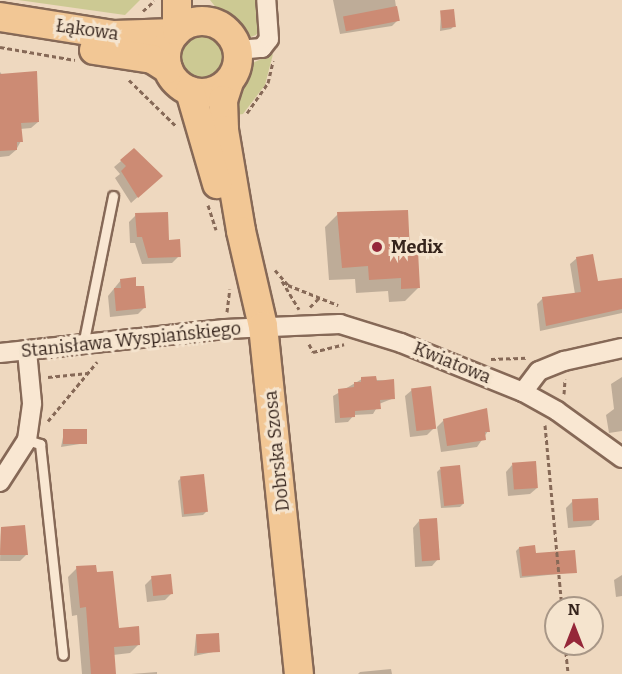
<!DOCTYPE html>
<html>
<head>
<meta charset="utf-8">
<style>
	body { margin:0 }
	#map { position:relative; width:622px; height:674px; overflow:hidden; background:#eed8bf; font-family:Bitter,serif }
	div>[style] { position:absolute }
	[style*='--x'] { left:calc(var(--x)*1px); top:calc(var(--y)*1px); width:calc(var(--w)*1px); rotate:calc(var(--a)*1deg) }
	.green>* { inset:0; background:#ccc993 }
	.round { border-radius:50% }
	.shadow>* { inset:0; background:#0003 }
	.building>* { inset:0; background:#cc8b74; transform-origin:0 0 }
	.path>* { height:3px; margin-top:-1.5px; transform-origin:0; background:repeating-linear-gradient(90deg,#866957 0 4.5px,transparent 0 7.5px) }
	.roads { filter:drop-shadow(2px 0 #866957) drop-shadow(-2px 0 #866957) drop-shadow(0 2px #866957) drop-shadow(0 -2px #866957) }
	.lane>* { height:9px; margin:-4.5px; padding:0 4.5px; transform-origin:4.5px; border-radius:4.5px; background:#f9e7d2 }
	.street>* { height:18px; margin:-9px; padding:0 9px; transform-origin:9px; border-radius:9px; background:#f9e7d2 }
	.primary>* { height:28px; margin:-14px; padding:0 14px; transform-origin:14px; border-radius:14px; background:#f2c795 }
	.primary>.ring { margin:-14px; padding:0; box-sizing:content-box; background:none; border:28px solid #f2c795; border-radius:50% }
	.dots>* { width:16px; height:16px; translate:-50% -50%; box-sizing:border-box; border:3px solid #f5e4ce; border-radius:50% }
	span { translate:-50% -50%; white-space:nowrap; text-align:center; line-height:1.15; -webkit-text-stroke:6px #f5e4ce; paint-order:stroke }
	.street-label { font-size:18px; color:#35241c }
	.poi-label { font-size:18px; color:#35241c; font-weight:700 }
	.left { translate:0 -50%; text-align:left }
	.north { position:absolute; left:544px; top:596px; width:60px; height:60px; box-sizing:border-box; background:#f5e4ce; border:2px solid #a89787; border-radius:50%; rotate:0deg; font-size:16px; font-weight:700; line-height:24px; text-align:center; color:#35241c }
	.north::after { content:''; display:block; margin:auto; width:21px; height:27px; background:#952739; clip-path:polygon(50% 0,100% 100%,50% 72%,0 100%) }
</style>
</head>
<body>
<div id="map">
	<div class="green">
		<div style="clip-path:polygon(18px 0,140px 0,125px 15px)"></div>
		<div style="clip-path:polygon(210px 0,257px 0,260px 30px,256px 35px,245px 39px,232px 18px,221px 14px)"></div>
		<div class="round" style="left:177px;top:31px;width:50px;height:50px"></div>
		<div style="clip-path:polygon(273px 54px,265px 85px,243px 114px,235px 115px,240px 84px,248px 65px)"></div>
	</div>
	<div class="shadow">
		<div style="clip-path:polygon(333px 0,395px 0,398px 20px,392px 26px,340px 34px)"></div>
		<div style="clip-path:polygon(441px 12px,454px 26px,451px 29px,440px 31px)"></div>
		<div style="clip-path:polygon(0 72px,38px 122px,31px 128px,20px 129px,21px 141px,16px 150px,9px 156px,0 157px)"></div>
		<div style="clip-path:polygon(134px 150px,161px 176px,131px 203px,115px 178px,120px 174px,114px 167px)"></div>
		<div style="clip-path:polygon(338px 214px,409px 253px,418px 288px,405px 301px,389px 302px,388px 291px,356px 293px,355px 279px,329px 280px,325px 227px)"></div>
		<div style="clip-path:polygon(136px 215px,179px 256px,172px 263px,142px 264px,135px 243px,130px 243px,129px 222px)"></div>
		<div style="clip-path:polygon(577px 258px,596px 283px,622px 279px,622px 313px,540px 331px,537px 304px,543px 298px,575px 294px,570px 264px)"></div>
		<div style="clip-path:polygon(121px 280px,135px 288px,145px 307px,138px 314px,110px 317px,108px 296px)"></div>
		<div style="clip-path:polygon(622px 377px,622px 431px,609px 433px,606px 415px,614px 409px,611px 384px)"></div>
		<div style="clip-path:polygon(362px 379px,392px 381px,394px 398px,379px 404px,373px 414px,354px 415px,348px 422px,335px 423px,333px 396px)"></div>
		<div style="clip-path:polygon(412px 390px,434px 428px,427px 435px,410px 437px,405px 396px)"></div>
		<div style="clip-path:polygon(444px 420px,488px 431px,477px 447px,441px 452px,437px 427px)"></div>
		<div style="clip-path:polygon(64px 432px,86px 443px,61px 447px)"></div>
		<div style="clip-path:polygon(512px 465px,537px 488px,530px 494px,508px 496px,506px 472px)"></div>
		<div style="clip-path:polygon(440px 469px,463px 504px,460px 507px,441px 508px,437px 472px)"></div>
		<div style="clip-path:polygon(181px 478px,206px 512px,203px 515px,182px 517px,178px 481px)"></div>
		<div style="clip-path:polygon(573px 501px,598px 519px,591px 526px,568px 528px,566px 508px)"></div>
		<div style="clip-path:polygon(419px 521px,438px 559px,432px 566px,415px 567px,413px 528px)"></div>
		<div style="clip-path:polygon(1px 529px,27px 554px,20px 561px,0 561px)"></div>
		<div style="clip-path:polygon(519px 548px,534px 554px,576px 572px,520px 578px,516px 551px)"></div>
		<div style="clip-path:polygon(77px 568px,117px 629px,139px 644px,130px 653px,113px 655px,115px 674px,82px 674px,77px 615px,72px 616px,68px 577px)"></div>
		<div style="clip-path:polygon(622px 575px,622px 596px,616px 597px,614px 580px)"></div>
		<div style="clip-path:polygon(152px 578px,172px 593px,165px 600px,147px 602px,145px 585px)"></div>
		<div style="clip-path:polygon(196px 636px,218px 651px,194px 656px)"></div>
		<div style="clip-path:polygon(391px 669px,392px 674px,358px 674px,360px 672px)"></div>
		<div style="clip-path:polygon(157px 672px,157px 674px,131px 674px)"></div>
	</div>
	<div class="building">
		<div style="left:397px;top:6px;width:15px;height:55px;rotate:79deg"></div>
		<div style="left:454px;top:9px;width:18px;height:14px;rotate:84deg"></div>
		<div style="clip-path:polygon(37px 71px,39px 122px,21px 123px,23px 142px,17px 142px,17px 150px,0 151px,0 74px)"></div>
		<div style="clip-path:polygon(134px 148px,163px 176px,138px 198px,121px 171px,126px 166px,120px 160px)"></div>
		<div style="clip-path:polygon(408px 210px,410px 252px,418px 251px,420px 288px,401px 289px,401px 278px,369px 280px,368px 266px,342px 268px,337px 212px)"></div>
		<div style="clip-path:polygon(168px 212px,169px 240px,180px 239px,181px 257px,148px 258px,142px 237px,137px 237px,135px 213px)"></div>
		<div style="clip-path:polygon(593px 254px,598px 281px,622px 278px,622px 309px,546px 326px,542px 297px,581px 292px,576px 257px)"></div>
		<div style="clip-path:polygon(136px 277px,136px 286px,144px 286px,146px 308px,116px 311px,114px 288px,121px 288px,120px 279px)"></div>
		<div style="clip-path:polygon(376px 376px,377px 381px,394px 379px,395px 399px,380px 400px,381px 409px,355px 411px,355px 417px,340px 418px,338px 389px,354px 387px,354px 382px,361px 382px,361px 377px)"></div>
		<div style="left:431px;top:386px;width:43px;height:20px;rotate:83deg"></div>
		<div style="clip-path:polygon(487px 408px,490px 432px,485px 432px,486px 440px,447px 446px,443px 419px)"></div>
		<div style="left:87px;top:429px;width:15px;height:24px;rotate:90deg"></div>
		<div style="left:536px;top:461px;width:27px;height:24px;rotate:86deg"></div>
		<div style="left:460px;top:465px;width:39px;height:20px;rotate:84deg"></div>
		<div style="left:204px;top:474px;width:38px;height:24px;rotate:84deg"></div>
		<div style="left:598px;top:498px;width:22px;height:26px;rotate:87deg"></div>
		<div style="left:437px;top:518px;width:42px;height:18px;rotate:86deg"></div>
		<div style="clip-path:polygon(25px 525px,28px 555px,0 555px,1px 527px)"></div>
		<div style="clip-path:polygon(535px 545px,536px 553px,575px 550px,577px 573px,522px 576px,519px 547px)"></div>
		<div style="clip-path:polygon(96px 565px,97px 572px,113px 571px,119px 628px,139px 626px,140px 645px,114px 647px,116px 674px,91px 674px,86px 607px,80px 608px,76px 566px)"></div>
		<div style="left:171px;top:574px;width:20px;height:20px;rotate:84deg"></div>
		<div style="left:219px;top:633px;width:19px;height:23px;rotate:87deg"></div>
	</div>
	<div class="path">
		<div style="--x:143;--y:11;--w:15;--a:-42"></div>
		<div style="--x:0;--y:47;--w:76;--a:9.8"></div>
		<div style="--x:129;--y:80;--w:66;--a:44.4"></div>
		<div style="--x:247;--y:113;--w:37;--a:-55"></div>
		<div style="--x:268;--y:83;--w:23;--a:-77"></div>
		<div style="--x:208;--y:205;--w:26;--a:72"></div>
		<div style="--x:275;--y:270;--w:20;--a:49"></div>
		<div style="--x:288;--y:285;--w:54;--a:21.8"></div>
		<div style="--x:282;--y:281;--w:33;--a:59"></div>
		<div style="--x:310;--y:307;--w:13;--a:-45"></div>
		<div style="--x:227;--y:312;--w:23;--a:-83"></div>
		<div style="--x:309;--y:344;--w:9;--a:63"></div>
		<div style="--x:313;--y:352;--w:32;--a:-14"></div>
		<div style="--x:491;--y:359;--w:35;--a:-2"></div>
		<div style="--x:48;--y:377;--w:40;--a:-5.7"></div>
		<div style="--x:564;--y:394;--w:15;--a:-86"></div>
		<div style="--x:48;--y:421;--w:77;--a:-50.3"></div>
		<div style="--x:545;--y:425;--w:184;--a:84.7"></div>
		<div style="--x:565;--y:644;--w:30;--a:84"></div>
	</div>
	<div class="roads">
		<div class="lane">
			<div style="--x:83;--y:345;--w:152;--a:-78.6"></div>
			<div style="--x:27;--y:440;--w:14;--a:17"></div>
			<div style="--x:40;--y:444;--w:212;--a:83.8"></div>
		</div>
		<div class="street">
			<div style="--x:238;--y:50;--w:24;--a:-5"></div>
			<div style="--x:262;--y:48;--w:11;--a:-52"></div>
			<div style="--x:269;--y:39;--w:39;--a:-94"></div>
			<div style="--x:0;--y:353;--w:226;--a:-6.1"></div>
			<div style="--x:225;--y:329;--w:115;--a:-2.5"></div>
			<div style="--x:340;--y:324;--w:64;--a:17.3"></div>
			<div style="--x:401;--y:343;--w:131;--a:21.9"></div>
			<div style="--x:523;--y:392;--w:39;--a:29"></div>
			<div style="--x:557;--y:411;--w:80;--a:35.9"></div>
			<div style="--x:523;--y:392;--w:26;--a:-53"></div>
			<div style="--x:539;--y:371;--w:27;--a:-22"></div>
			<div style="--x:564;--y:361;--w:59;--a:-12.6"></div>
			<div style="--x:0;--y:482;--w:50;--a:-57.3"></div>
			<div style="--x:27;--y:440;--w:37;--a:-82"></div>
			<div style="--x:32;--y:403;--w:52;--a:-95.5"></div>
		</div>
		<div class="primary">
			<div style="--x:0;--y:17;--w:115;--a:9"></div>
			<div style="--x:114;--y:35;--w:61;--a:-1.9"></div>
			<div class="ring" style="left:166px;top:21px;width:44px;height:44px"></div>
			<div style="--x:177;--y:31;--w:31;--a:-90"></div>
			<div style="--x:94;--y:50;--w:59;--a:8.8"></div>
			<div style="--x:152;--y:59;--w:19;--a:32"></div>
			<div style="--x:229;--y:82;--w:19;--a:108"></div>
			<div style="--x:223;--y:100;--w:30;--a:88"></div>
			<div style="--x:224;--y:130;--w:102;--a:80.4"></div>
			<div style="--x:241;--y:231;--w:98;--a:77"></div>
			<div style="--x:263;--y:326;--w:350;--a:84.1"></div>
			<div style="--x:190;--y:91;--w:97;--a:73.8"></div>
		</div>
	</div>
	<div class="dots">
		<div style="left:377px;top:247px;background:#952739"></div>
	</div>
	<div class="street-label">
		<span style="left:87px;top:30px;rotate:8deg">Łąkowa</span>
		<span style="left:131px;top:340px;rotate:-6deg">Stanisława Wyspiańskiego</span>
		<span style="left:452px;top:363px;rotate:22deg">Kwiatowa</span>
		<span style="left:277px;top:451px;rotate:-96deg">Dobrska Szosa</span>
	</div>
	<div class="poi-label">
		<span class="left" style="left:391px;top:247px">Medix</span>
	</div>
	<div class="north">N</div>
</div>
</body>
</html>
